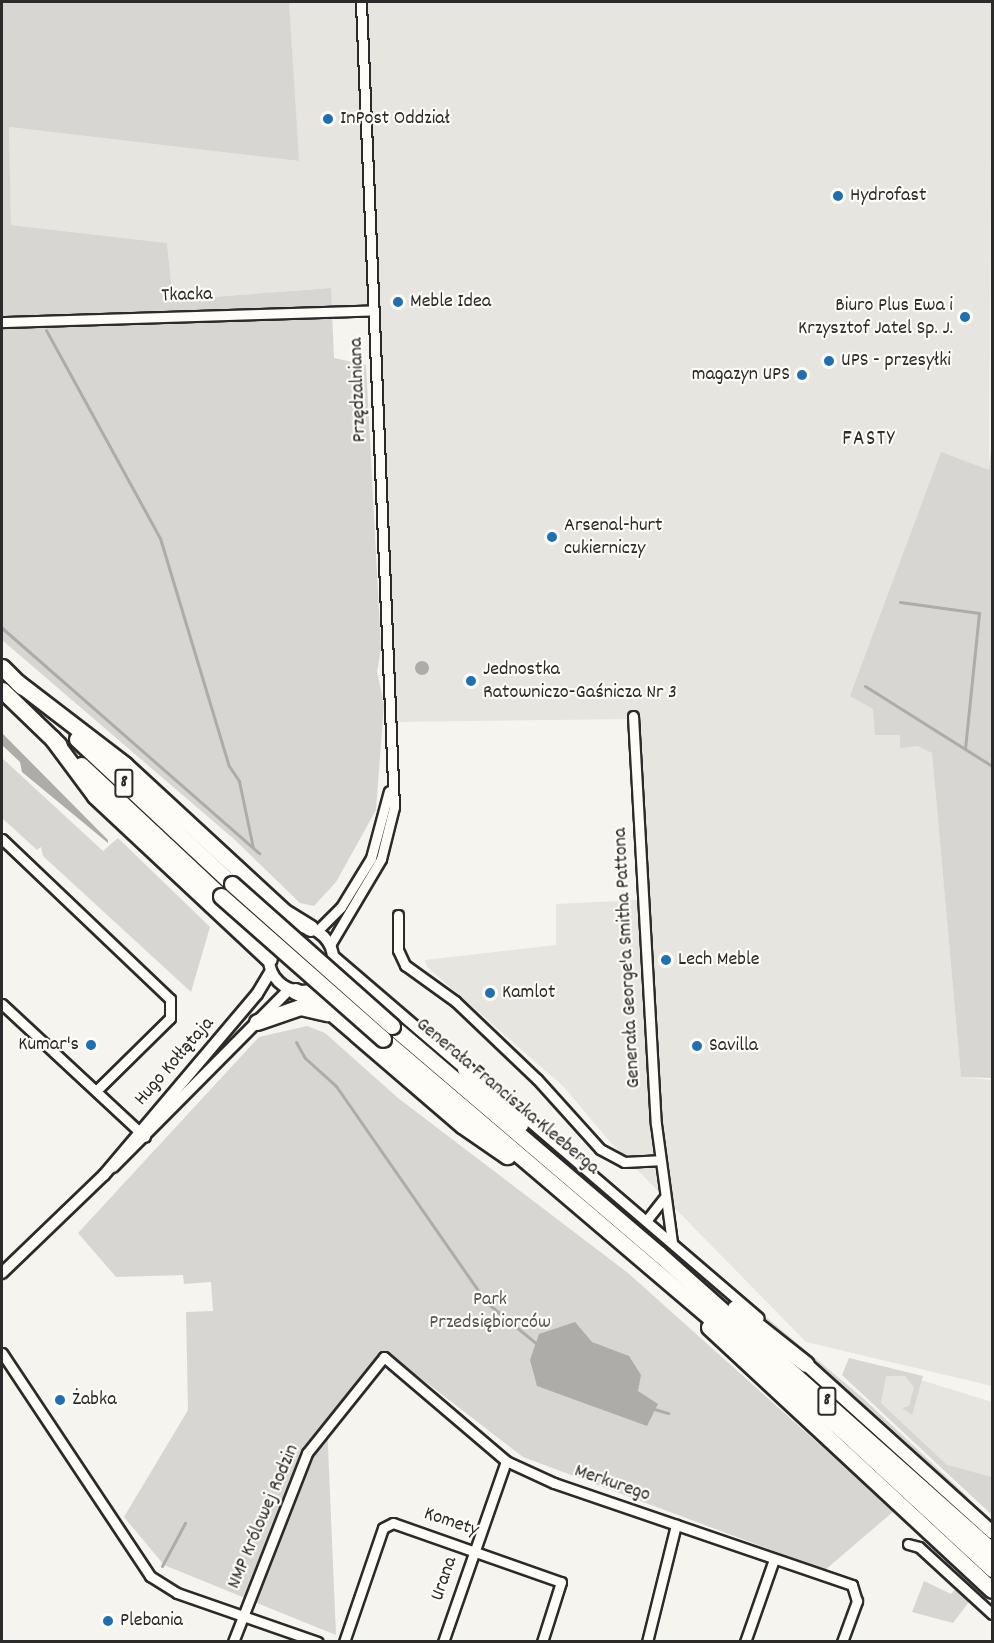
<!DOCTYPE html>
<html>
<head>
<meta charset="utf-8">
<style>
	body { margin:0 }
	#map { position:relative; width:994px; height:1643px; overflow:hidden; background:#f5f4ef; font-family:Dekko,sans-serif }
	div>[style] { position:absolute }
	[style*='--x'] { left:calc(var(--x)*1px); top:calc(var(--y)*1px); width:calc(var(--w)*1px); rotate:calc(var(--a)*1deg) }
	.built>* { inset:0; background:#e6e5e0 }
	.green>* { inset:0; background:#d7d6d2 }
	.water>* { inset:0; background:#adaca9 }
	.round { border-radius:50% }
	.stream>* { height:3px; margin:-1.5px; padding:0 1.5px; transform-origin:1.5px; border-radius:1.5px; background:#adaca9 }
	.roads { filter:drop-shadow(2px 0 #2b2b2b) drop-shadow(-2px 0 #2b2b2b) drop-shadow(0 2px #2b2b2b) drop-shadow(0 -2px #2b2b2b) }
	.minor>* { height:9px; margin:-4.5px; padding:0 4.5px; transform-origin:4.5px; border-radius:4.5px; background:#fdfcf7 }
	.tertiary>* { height:10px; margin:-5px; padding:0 5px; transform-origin:5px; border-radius:5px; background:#fdfcf7 }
	.tertiary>.ring { margin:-5px; padding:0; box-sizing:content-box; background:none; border:10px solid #fdfcf7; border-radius:50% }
	.secondary>* { height:12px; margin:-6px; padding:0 6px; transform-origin:6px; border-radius:6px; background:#fdfcf7 }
	.trunk>* { height:15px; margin:-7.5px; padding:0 7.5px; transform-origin:7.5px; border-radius:7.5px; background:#fdfcf7 }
	.bridges { filter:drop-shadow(2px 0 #2b2b2b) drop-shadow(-2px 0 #2b2b2b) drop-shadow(0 2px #2b2b2b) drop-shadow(0 -2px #2b2b2b) }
	.trunk-bridge>* { height:15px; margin:-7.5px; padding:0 7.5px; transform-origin:7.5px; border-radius:7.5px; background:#fdfcf7 }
	.dots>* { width:16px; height:16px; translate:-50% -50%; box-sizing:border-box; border:3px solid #fdfcf7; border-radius:50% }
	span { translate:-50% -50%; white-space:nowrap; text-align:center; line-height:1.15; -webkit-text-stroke:4.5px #fdfcf7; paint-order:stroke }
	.shield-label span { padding:2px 4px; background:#fdfcf7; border:2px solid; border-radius:4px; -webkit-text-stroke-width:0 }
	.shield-label { font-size:18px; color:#2b2b2b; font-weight:700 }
	.poi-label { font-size:20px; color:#2b2b2b }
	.left { translate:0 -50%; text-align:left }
	.right { translate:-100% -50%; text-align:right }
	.street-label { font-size:20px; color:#2b2b2b }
	.park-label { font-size:20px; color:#565655 }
	.neighbourhood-label { font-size:21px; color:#2b2b2b; letter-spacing:1.5px }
	.frame { position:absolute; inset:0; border:3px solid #2b2b2b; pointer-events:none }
</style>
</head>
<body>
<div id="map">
	<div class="built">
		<div style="clip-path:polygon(289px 2px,992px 2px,989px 471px,941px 453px,873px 709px,932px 753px,961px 1077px,992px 1080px,992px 1386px,806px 1342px,612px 1144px,563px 1086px,427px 967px,425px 960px,556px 945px,556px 904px,637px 900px,629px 719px,394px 722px,379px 311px,331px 309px,331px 288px,173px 300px,167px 243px,11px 225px,9px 127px,298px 161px)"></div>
		<div style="clip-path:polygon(879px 1367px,992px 1402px,992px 1495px,970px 1491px,870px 1397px)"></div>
	</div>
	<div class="green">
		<div style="clip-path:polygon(2px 2px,289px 2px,299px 161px,9px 127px,11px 225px,167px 243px,173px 300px,331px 288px,334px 358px,366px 365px,381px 648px,377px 672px,384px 704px,376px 810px,336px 882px,314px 906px,300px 903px,235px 840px,2px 640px)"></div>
		<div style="clip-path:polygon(992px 439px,992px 1078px,961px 1077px,932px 753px,918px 746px,900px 748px,900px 735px,875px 735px,873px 709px,850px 696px,941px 452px,989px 470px)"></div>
		<div style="clip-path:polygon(2px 758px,103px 851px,118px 838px,210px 927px,191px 992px,43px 856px,41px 847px,37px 850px,2px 818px)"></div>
		<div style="clip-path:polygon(307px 1026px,325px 1033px,398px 1098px,628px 1273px,894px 1511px,825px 1570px,523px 1457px,388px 1353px,327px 1423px,336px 1635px,164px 1565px,124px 1517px,188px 1410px,186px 1312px,213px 1311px,211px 1282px,184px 1284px,183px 1275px,116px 1277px,78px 1233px,259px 1037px)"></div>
		<div style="clip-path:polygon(680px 1245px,864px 1399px,970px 1499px,950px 1486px)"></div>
		<div style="clip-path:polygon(849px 1358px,923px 1376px,912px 1415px,902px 1408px,909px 1406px,914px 1387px,905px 1376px,886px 1376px,881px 1403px,947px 1465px,992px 1477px,992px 1515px,842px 1375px)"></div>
		<div style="clip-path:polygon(924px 1581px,951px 1594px,958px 1586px,971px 1599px,953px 1623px,912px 1612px)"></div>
	</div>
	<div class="water">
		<div class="round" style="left:415px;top:661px;width:14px;height:14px"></div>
		<div style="clip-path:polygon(2px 733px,108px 840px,108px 843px,22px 772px,20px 762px,2px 745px)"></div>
		<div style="clip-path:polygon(575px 1322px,592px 1342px,629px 1356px,641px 1375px,638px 1391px,658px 1404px,647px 1426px,537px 1386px,530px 1360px,539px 1334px)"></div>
	</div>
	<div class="stream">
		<div style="--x:46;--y:330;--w:237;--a:61.3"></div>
		<div style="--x:160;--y:538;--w:238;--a:73.2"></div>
		<div style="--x:229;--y:766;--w:18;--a:56"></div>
		<div style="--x:239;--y:781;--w:68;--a:78.2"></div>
		<div style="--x:900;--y:602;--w:80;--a:7.9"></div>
		<div style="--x:979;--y:613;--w:136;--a:95.9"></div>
		<div style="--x:2;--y:628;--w:342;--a:41.2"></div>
		<div style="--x:865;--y:686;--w:150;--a:32.2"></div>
		<div style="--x:296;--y:1042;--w:18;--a:61"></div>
		<div style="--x:305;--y:1058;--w:42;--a:42.1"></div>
		<div style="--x:336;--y:1086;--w:263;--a:55.2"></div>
		<div style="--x:486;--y:1302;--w:67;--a:39.6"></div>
		<div style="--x:654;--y:1409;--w:15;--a:16"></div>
		<div style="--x:162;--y:1566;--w:49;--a:-61.9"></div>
	</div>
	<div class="roads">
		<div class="minor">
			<div style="--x:2;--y:322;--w:372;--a:-1.8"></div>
			<div style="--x:633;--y:716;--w:409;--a:86.8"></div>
			<div style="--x:656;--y:1124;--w:120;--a:82.3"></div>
			<div style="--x:2;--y:839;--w:232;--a:43.6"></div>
			<div style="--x:170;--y:999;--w:19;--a:90"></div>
			<div style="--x:170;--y:1018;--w:103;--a:135.4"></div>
			<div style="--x:398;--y:915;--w:35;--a:90"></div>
			<div style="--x:398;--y:950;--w:17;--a:65"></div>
			<div style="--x:405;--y:965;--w:62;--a:35.8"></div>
			<div style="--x:455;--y:1001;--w:113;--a:43.6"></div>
			<div style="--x:537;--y:1079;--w:94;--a:48"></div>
			<div style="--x:600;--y:1149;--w:27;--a:28"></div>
			<div style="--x:624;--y:1162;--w:35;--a:-3"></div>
			<div style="--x:317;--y:931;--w:34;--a:-45"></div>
			<div style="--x:341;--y:907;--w:57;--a:-58.5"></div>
			<div style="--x:371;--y:858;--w:69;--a:-75"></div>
			<div style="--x:330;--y:945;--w:100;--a:-59.3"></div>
			<div style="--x:381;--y:859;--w:54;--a:-76"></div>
			<div style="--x:394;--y:807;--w:806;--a:-92.35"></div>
			<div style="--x:2;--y:1004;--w:195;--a:42.9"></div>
			<div style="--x:508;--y:1103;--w:330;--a:40.6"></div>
			<div style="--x:646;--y:1221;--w:28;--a:-52"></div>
			<div style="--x:2;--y:1353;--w:268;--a:56.4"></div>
			<div style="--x:150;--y:1576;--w:32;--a:32"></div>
			<div style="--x:177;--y:1593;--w:149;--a:19.2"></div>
			<div style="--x:908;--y:1544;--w:11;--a:15"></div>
			<div style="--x:919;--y:1547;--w:99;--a:42.5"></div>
			<div style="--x:233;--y:1642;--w:203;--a:-68.6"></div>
			<div style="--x:307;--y:1453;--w:123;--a:-51.3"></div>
			<div style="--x:384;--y:1357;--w:160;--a:40.4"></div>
			<div style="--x:506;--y:1461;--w:53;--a:24.6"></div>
			<div style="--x:554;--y:1483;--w:315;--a:18.9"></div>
			<div style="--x:852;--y:1585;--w:17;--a:73"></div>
			<div style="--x:857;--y:1601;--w:44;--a:110.1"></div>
			<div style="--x:344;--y:1642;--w:120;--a:-71.1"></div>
			<div style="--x:383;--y:1528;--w:11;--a:-27"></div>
			<div style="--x:393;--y:1523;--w:178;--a:19.4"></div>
			<div style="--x:561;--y:1582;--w:63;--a:107.6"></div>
			<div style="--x:443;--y:1642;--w:192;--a:-70.8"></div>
			<div style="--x:647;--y:1642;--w:121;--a:-76.1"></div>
			<div style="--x:745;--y:1642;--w:88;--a:-70.7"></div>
		</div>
		<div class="tertiary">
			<div class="ring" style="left:269px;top:927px;width:54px;height:54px"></div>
			<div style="--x:333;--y:956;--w:174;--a:40.6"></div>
			<div style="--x:113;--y:1167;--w:251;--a:-45.2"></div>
			<div style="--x:2;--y:1273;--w:141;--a:-43.9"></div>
			<div style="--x:104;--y:1175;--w:237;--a:-49.8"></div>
			<div style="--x:257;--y:994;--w:27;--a:-59"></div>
		</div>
		<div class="secondary">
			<div style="--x:806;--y:1364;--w:251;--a:42.1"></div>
		</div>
		<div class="trunk">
			<div style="--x:2;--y:667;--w:28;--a:45"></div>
			<div style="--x:17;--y:682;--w:136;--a:37.5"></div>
			<div style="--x:125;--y:765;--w:215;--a:42.7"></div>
			<div style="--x:283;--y:911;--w:32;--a:32"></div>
			<div style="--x:2;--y:690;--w:79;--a:44"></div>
			<div style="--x:52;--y:738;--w:72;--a:53.4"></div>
			<div style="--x:95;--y:796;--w:238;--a:43.1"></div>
			<div style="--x:77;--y:739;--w:212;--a:43.1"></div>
			<div style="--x:81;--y:765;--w:192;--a:43.1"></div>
			<div style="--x:295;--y:991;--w:26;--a:25"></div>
			<div style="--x:319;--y:1002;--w:189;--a:40.7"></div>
			<div style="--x:462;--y:1125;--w:55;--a:34.6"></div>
			<div style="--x:257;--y:1022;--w:46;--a:-19.2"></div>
			<div style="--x:300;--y:1007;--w:28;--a:13"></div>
			<div style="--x:392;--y:1026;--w:351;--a:40.5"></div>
			<div style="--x:659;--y:1254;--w:446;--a:41.7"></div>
			<div style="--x:383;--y:1039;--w:603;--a:40.43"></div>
			<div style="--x:842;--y:1430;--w:205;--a:42.8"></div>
			<div style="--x:465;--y:1069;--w:78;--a:45"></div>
			<div style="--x:735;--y:1308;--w:90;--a:38.3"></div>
			<div style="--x:709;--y:1327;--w:386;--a:42.9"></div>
		</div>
	</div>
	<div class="bridges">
		<div class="trunk-bridge">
			<div style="--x:232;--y:884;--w:214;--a:41.6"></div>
			<div style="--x:221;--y:896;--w:216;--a:41.4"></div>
		</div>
	</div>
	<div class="dots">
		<div style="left:328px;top:119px;background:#1f6fb2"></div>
		<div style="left:838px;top:196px;background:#1f6fb2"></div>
		<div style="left:398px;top:302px;background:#1f6fb2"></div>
		<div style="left:965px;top:317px;background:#1f6fb2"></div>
		<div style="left:829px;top:361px;background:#1f6fb2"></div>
		<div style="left:802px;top:375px;background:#1f6fb2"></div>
		<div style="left:552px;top:537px;background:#1f6fb2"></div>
		<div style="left:471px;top:681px;background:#1f6fb2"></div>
		<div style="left:666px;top:960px;background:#1f6fb2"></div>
		<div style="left:490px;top:993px;background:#1f6fb2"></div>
		<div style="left:91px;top:1045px;background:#1f6fb2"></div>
		<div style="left:697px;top:1046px;background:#1f6fb2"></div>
		<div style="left:60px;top:1400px;background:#1f6fb2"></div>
		<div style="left:108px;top:1621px;background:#1f6fb2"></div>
	</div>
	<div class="shield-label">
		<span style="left:124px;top:783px">8</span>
		<span style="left:827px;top:1401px">8</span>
	</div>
	<div class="poi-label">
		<span class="left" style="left:340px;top:119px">InPost Oddział</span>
		<span class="left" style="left:850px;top:196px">Hydrofast</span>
		<span class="left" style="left:410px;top:302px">Meble Idea</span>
		<span class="right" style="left:953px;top:318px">Biuro Plus Ewa i<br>Krzysztof Jatel Sp. J.</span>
		<span class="left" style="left:841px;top:361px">UPS - przesyłki</span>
		<span class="right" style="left:790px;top:375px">magazyn UPS</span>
		<span class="left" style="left:564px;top:538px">Arsenal-hurt<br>cukierniczy</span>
		<span class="left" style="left:483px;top:682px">Jednostka<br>Ratowniczo-Gaśnicza Nr 3</span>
		<span class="left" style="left:678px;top:960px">Lech Meble</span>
		<span class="left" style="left:502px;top:993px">Kamlot</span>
		<span class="right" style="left:79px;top:1045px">Kumar's</span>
		<span class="left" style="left:709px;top:1046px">Savilla</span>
		<span class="left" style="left:72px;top:1400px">Żabka</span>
		<span class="left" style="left:120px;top:1621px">Plebania</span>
	</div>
	<div class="street-label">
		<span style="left:187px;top:296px;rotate:-2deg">Tkacka</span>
		<span style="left:359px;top:390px;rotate:-92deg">Przędzalniana</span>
		<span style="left:628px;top:958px;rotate:-93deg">Generała George'a Smitha Pattona</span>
		<span style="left:175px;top:1062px;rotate:-49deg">Hugo Kołłątaja</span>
		<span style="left:507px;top:1097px;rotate:40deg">Generała Franciszka Kleeberga</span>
		<span style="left:612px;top:1484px;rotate:19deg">Merkurego</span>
		<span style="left:264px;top:1517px;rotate:-67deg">NMP Królowej Rodzin</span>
		<span style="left:451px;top:1523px;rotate:19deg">Komety</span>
		<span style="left:445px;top:1579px;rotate:-71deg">Urana</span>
	</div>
	<div class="park-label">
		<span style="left:490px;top:1312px">Park<br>Przedsiębiorców</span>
	</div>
	<div class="neighbourhood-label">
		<span style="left:869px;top:440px">FASTY</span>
	</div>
	<div class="frame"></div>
</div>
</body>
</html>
